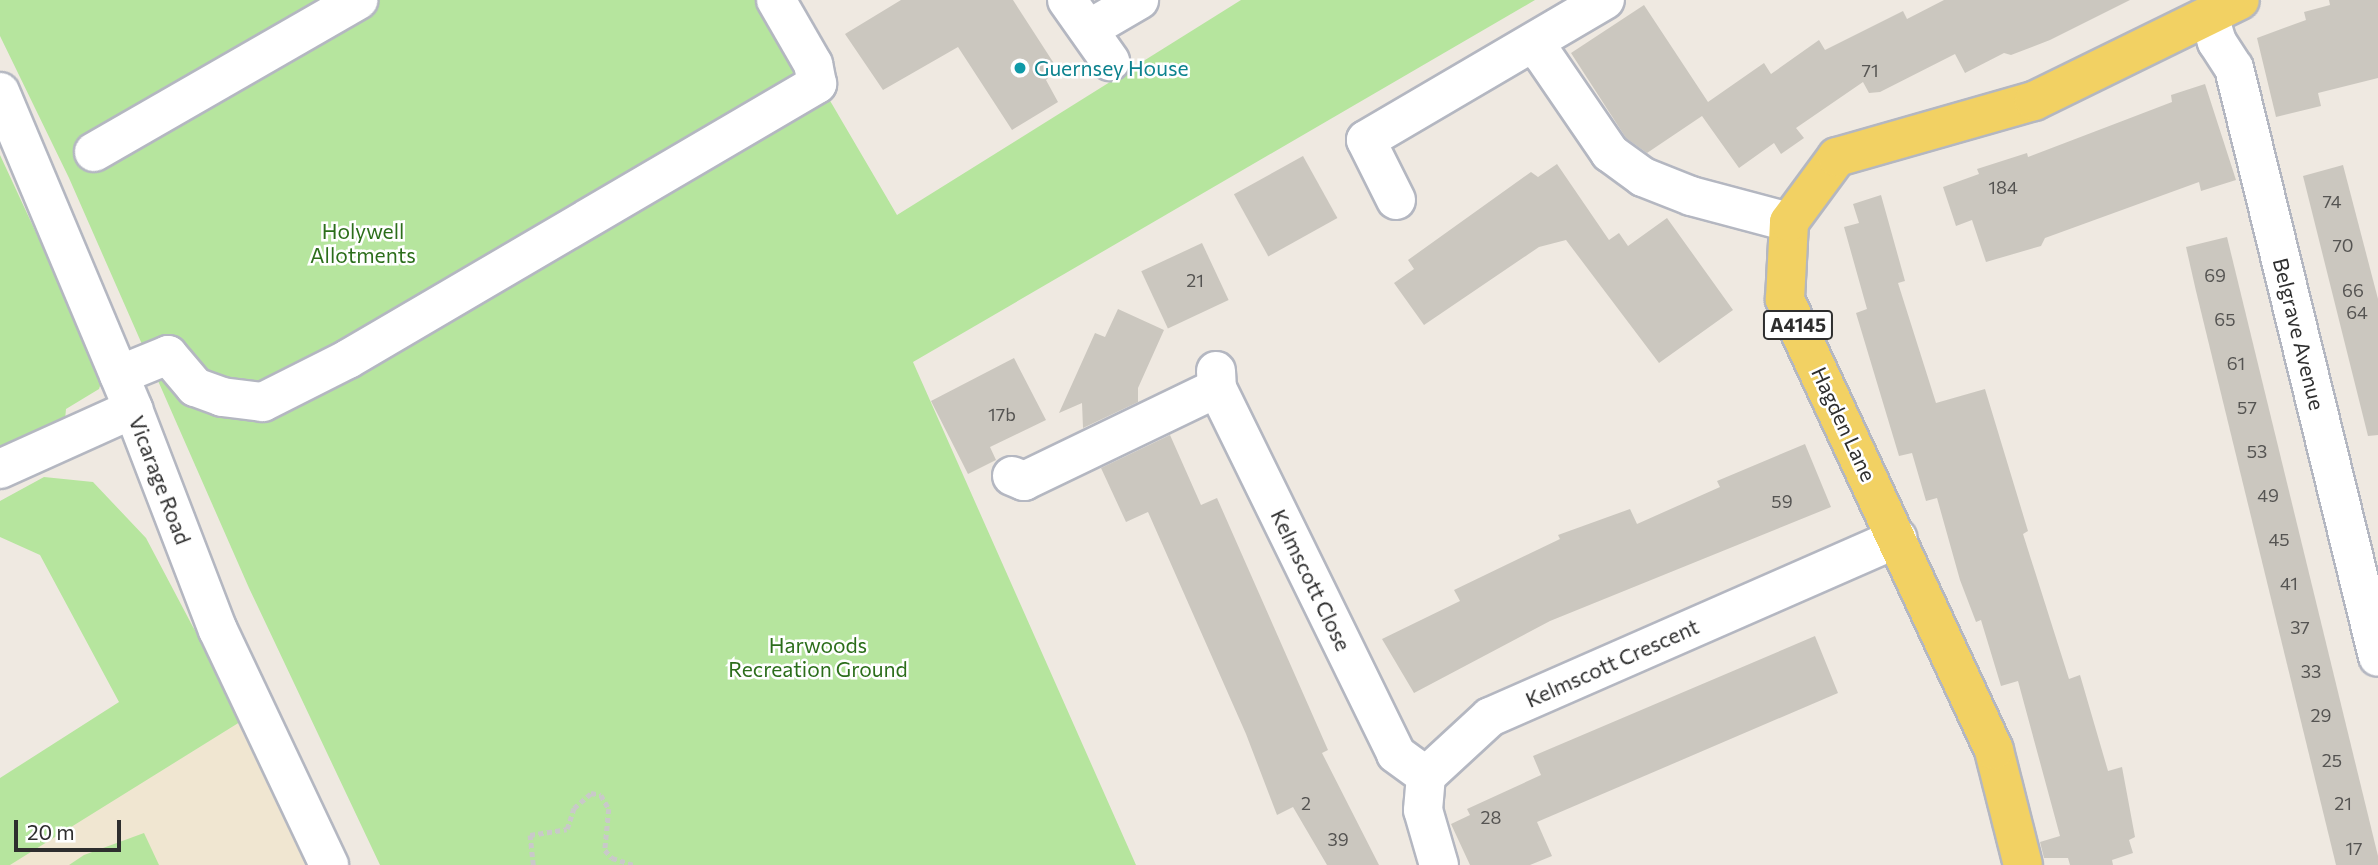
<!DOCTYPE html>
<html>
<head>
<meta charset="utf-8">
<style>
	body { margin:0 }
	#map { position:relative; width:2378px; height:865px; overflow:hidden; background:#efe9e1; font-family:Commissioner,sans-serif }
	div>[style] { position:absolute }
	[style*='--x'] { left:calc(var(--x)*1px); top:calc(var(--y)*1px); width:calc(var(--w)*1px); rotate:calc(var(--a)*1deg) }
	.education>* { inset:0; background:#f0e6d1 }
	.green>* { inset:0; background:#b6e59e }
	.building>* { inset:0; background:#cbc7bf; transform-origin:0 0 }
	.path>* { height:4.5px; margin-top:-2.25px; transform-origin:0; background:repeating-linear-gradient(90deg,#c9c9c9 0 5px,transparent 0 8.5px) }
	.roads { filter:drop-shadow(2px 0 #b4b7c1) drop-shadow(-2px 0 #b4b7c1) drop-shadow(0 2px #b4b7c1) drop-shadow(0 -2px #b4b7c1) }
	.minor>* { height:38px; margin:-19px; padding:0 19px; transform-origin:19px; border-radius:19px; background:#fff }
	.major>* { height:38px; margin:-19px; padding:0 19px; transform-origin:19px; border-radius:19px; background:#f2d163 }
	.dots>* { width:19px; height:19px; translate:-50% -50%; box-sizing:border-box; border:4px solid #fff; border-radius:50% }
	span { translate:-50% -50%; white-space:nowrap; text-align:center; line-height:1.15; -webkit-text-stroke:5px #fff; paint-order:stroke }
	.number-label { font-size:18px; color:#555452 }
	.number-label span { -webkit-text-stroke-width:0 }
	.shield-label span { padding:2px 5px; background:#fff; border:2px solid; border-radius:5px; -webkit-text-stroke-width:0 }
	.shield-label { font-size:19px; color:#2e2e2e; font-weight:700 }
	.culture-label { font-size:21px; color:#0d838f }
	.left { translate:0 -50%; text-align:left }
	.park-label { font-size:21px; color:#2c6e1b }
	.street-label { font-size:21px; color:#2e2e2e }
	.scale { position:absolute; left:14px; top:820px; width:107px; height:32px; box-sizing:border-box; border:4px solid #2e2e2e; border-top:0; padding-left:9px; font-size:21px; line-height:24px; white-space:nowrap; color:#2e2e2e; -webkit-text-stroke:5px #fff; paint-order:stroke }
</style>
</head>
<body>
<div id="map">
	<div class="education">
		<div style="clip-path:polygon(248px 717px,323px 865px,8px 865px)"></div>
	</div>
	<div class="green">
		<div style="clip-path:polygon(0 0,771px 0,897px 215px,1241px 0,1535px 0,913px 362px,1136px 865px,380px 865px,249px 588px,69px 178px,0 36px)"></div>
		<div style="clip-path:polygon(0 155px,103px 377px,99px 389px,66px 409px,65px 420px,0 451px)"></div>
		<div style="clip-path:polygon(44px 477px,93px 482px,146px 538px,193px 627px,248px 717px,10px 865px,0 865px,0 778px,119px 702px,40px 555px,0 537px,0 501px)"></div>
		<div style="clip-path:polygon(144px 833px,159px 865px,69px 865px,84px 855px)"></div>
	</div>
	<div class="building">
		<div style="clip-path:polygon(901px 0,1013px 0,1055px 65px,1047px 71px,1050px 76px,1046px 80px,1058px 102px,1012px 130px,958px 47px,883px 90px,845px 34px)"></div>
		<div style="clip-path:polygon(1944px 0,2130px 0,2050px 40px,2011px 55px,2004px 53px,1965px 73px,1955px 54px,1880px 92px,1869px 93px,1863px 82px,1796px 128px,1804px 138px,1781px 154px,1774px 143px,1739px 168px,1702px 116px,1647px 153px,1626px 138px,1571px 53px,1644px 5px,1708px 102px,1764px 63px,1771px 74px,1819px 40px,1825px 50px,1903px 11px,1907px 19px)"></div>
		<div style="clip-path:polygon(2329px 0,2378px 0,2378px 78px,2318px 93px,2321px 106px,2276px 117px,2257px 38px,2306px 20px,2304px 12px,2330px 5px)"></div>
		<div style="clip-path:polygon(2205px 84px,2236px 180px,2201px 191px,2199px 182px,2045px 238px,2041px 246px,1986px 262px,1972px 220px,1956px 226px,1943px 187px,1979px 174px,1977px 169px,2027px 153px,2028px 157px,2125px 120px,2172px 102px,2171px 95px)"></div>
		<div style="left:1303px;top:156px;width:71px;height:79px;rotate:61deg"></div>
		<div style="clip-path:polygon(1557px 164px,1609px 240px,1619px 233px,1628px 246px,1667px 218px,1733px 310px,1659px 363px,1566px 240px,1539px 247px,1424px 325px,1394px 283px,1414px 269px,1408px 260px,1531px 172px,1538px 177px)"></div>
		<div style="clip-path:polygon(2343px 165px,2378px 299px,2378px 435px,2368px 436px,2303px 176px)"></div>
		<div style="clip-path:polygon(1881px 195px,1905px 281px,1898px 283px,1936px 403px,1985px 389px,2028px 531px,2023px 534px,2069px 679px,2080px 675px,2108px 771px,2122px 767px,2135px 837px,2129px 840px,2133px 853px,2112px 860px,2113px 865px,2070px 865px,2068px 858px,2044px 858px,2040px 842px,2060px 836px,2018px 681px,2001px 686px,1981px 620px,1976px 622px,1960px 580px,1937px 498px,1926px 501px,1912px 453px,1899px 456px,1856px 313px,1867px 309px,1844px 227px,1859px 223px,1853px 204px)"></div>
		<div style="clip-path:polygon(2227px 237px,2378px 856px,2378px 865px,2336px 865px,2196px 291px,2186px 247px)"></div>
		<div style="left:1202px;top:243px;width:63px;height:67px;rotate:65deg"></div>
		<div style="clip-path:polygon(1118px 309px,1164px 330px,1138px 388px,1138px 402px,1083px 428px,1082px 403px,1059px 413px,1095px 333px,1105px 337px)"></div>
		<div style="clip-path:polygon(1014px 358px,1046px 420px,990px 447px,996px 460px,968px 474px,931px 401px)"></div>
		<div style="clip-path:polygon(1170px 435px,1201px 505px,1217px 498px,1328px 750px,1322px 753px,1379px 865px,1327px 865px,1293px 807px,1277px 815px,1246px 734px,1148px 512px,1126px 522px,1101px 468px)"></div>
		<div style="clip-path:polygon(1805px 444px,1831px 507px,1550px 621px,1414px 693px,1382px 639px,1460px 601px,1454px 590px,1560px 539px,1558px 535px,1630px 509px,1637px 524px,1720px 487px,1717px 481px)"></div>
		<div style="clip-path:polygon(1815px 636px,1838px 693px,1537px 822px,1552px 856px,1530px 865px,1470px 865px,1451px 824px,1470px 815px,1467px 809px,1541px 775px,1533px 756px)"></div>
	</div>
	<div class="path">
		<div style="--x:533;--y:865;--w:30;--a:-96"></div>
		<div style="--x:530;--y:835;--w:37;--a:-9"></div>
		<div style="--x:567;--y:829;--w:22;--a:-72"></div>
		<div style="--x:574;--y:808;--w:23;--a:-41"></div>
		<div style="--x:591;--y:793;--w:10;--a:11"></div>
		<div style="--x:601;--y:795;--w:16;--a:60"></div>
		<div style="--x:609;--y:809;--w:41;--a:95.6"></div>
		<div style="--x:605;--y:850;--w:11;--a:49"></div>
		<div style="--x:612;--y:858;--w:23;--a:18"></div>
	</div>
	<div class="roads">
		<div class="minor">
			<div style="--x:1067;--y:0;--w:75;--a:54.8"></div>
			<div style="--x:2209;--y:16;--w:27;--a:73"></div>
			<div style="--x:2217;--y:42;--w:31;--a:57"></div>
			<div style="--x:2234;--y:68;--w:606;--a:76.26"></div>
			<div style="--x:1089;--y:29;--w:58;--a:-30.1"></div>
			<div style="--x:1539;--y:41;--w:15;--a:74"></div>
			<div style="--x:1543;--y:55;--w:119;--a:55.6"></div>
			<div style="--x:1610;--y:153;--w:41;--a:36"></div>
			<div style="--x:1643;--y:177;--w:52;--a:21.6"></div>
			<div style="--x:1691;--y:196;--w:101;--a:14.9"></div>
			<div style="--x:0;--y:92;--w:344;--a:67.2"></div>
			<div style="--x:133;--y:409;--w:237;--a:69"></div>
			<div style="--x:218;--y:630;--w:260;--a:64.7"></div>
			<div style="--x:94;--y:152;--w:305;--a:-29.9"></div>
			<div style="--x:1396;--y:200;--w:67;--a:-116.6"></div>
			<div style="--x:1366;--y:140;--w:277;--a:-30.4"></div>
			<div style="--x:1216;--y:371;--w:17;--a:87"></div>
			<div style="--x:1217;--y:388;--w:407;--a:63.9"></div>
			<div style="--x:1396;--y:754;--w:37;--a:36"></div>
			<div style="--x:119;--y:375;--w:53;--a:-22.2"></div>
			<div style="--x:168;--y:355;--w:42;--a:49.8"></div>
			<div style="--x:195;--y:387;--w:29;--a:20"></div>
			<div style="--x:222;--y:397;--w:41;--a:7"></div>
			<div style="--x:263;--y:402;--w:95;--a:-26.8"></div>
			<div style="--x:348;--y:359;--w:544;--a:-30.39"></div>
			<div style="--x:817;--y:84;--w:20;--a:-101"></div>
			<div style="--x:813;--y:64;--w:74;--a:-120"></div>
			<div style="--x:0;--y:469;--w:146;--a:-24.3"></div>
			<div style="--x:1012;--y:476;--w:13;--a:23"></div>
			<div style="--x:1024;--y:481;--w:214;--a:-25.7"></div>
			<div style="--x:1439;--y:865;--w:57;--a:-106.2"></div>
			<div style="--x:1423;--y:810;--w:34;--a:-85"></div>
			<div style="--x:1426;--y:776;--w:87;--a:-42.7"></div>
			<div style="--x:1490;--y:717;--w:445;--a:-23.7"></div>
		</div>
		<div class="major">
			<div style="--x:2023;--y:865;--w:119;--a:-104.2"></div>
			<div style="--x:1994;--y:750;--w:497;--a:-114.9"></div>
			<div style="--x:1785;--y:299;--w:77;--a:-87"></div>
			<div style="--x:1789;--y:222;--w:81;--a:-53.6"></div>
			<div style="--x:1837;--y:157;--w:205;--a:-15.9"></div>
			<div style="--x:2034;--y:101;--w:229;--a:-26.1"></div>
		</div>
	</div>
	<div class="dots">
		<div style="left:1020px;top:68px;background:#0f9aa8"></div>
	</div>
	<div class="number-label">
		<span style="left:1870px;top:70px">71</span>
		<span style="left:2003px;top:187px">184</span>
		<span style="left:2332px;top:201px">74</span>
		<span style="left:2343px;top:245px">70</span>
		<span style="left:2215px;top:275px">69</span>
		<span style="left:1195px;top:280px">21</span>
		<span style="left:2353px;top:290px">66</span>
		<span style="left:2357px;top:312px">64</span>
		<span style="left:2225px;top:319px">65</span>
		<span style="left:2236px;top:363px">61</span>
		<span style="left:2247px;top:407px">57</span>
		<span style="left:1002px;top:414px">17b</span>
		<span style="left:2257px;top:451px">53</span>
		<span style="left:2268px;top:495px">49</span>
		<span style="left:1782px;top:501px">59</span>
		<span style="left:2279px;top:539px">45</span>
		<span style="left:2289px;top:583px">41</span>
		<span style="left:2300px;top:627px">37</span>
		<span style="left:2311px;top:671px">33</span>
		<span style="left:2321px;top:715px">29</span>
		<span style="left:2332px;top:760px">25</span>
		<span style="left:1306px;top:803px">2</span>
		<span style="left:2343px;top:803px">21</span>
		<span style="left:1491px;top:817px">28</span>
		<span style="left:1338px;top:839px">39</span>
		<span style="left:2354px;top:848px">17</span>
	</div>
	<div class="shield-label">
		<span style="left:1798px;top:325px">A4145</span>
	</div>
	<div class="culture-label">
		<span class="left" style="left:1034px;top:68px">Guernsey House</span>
	</div>
	<div class="park-label">
		<span style="left:363px;top:243px">Holywell<br>Allotments</span>
		<span style="left:818px;top:657px">Harwoods<br>Recreation Ground</span>
	</div>
	<div class="street-label">
		<span style="left:2299px;top:334px;rotate:76deg">Belgrave Avenue</span>
		<span style="left:1844px;top:424px;rotate:65deg">Hagden Lane</span>
		<span style="left:160px;top:480px;rotate:69deg">Vicarage Road</span>
		<span style="left:1311px;top:580px;rotate:64deg">Kelmscott Close</span>
		<span style="left:1612px;top:663px;rotate:-24deg">Kelmscott Crescent</span>
	</div>
	<div class="scale">20 m</div>
</div>
</body>
</html>
